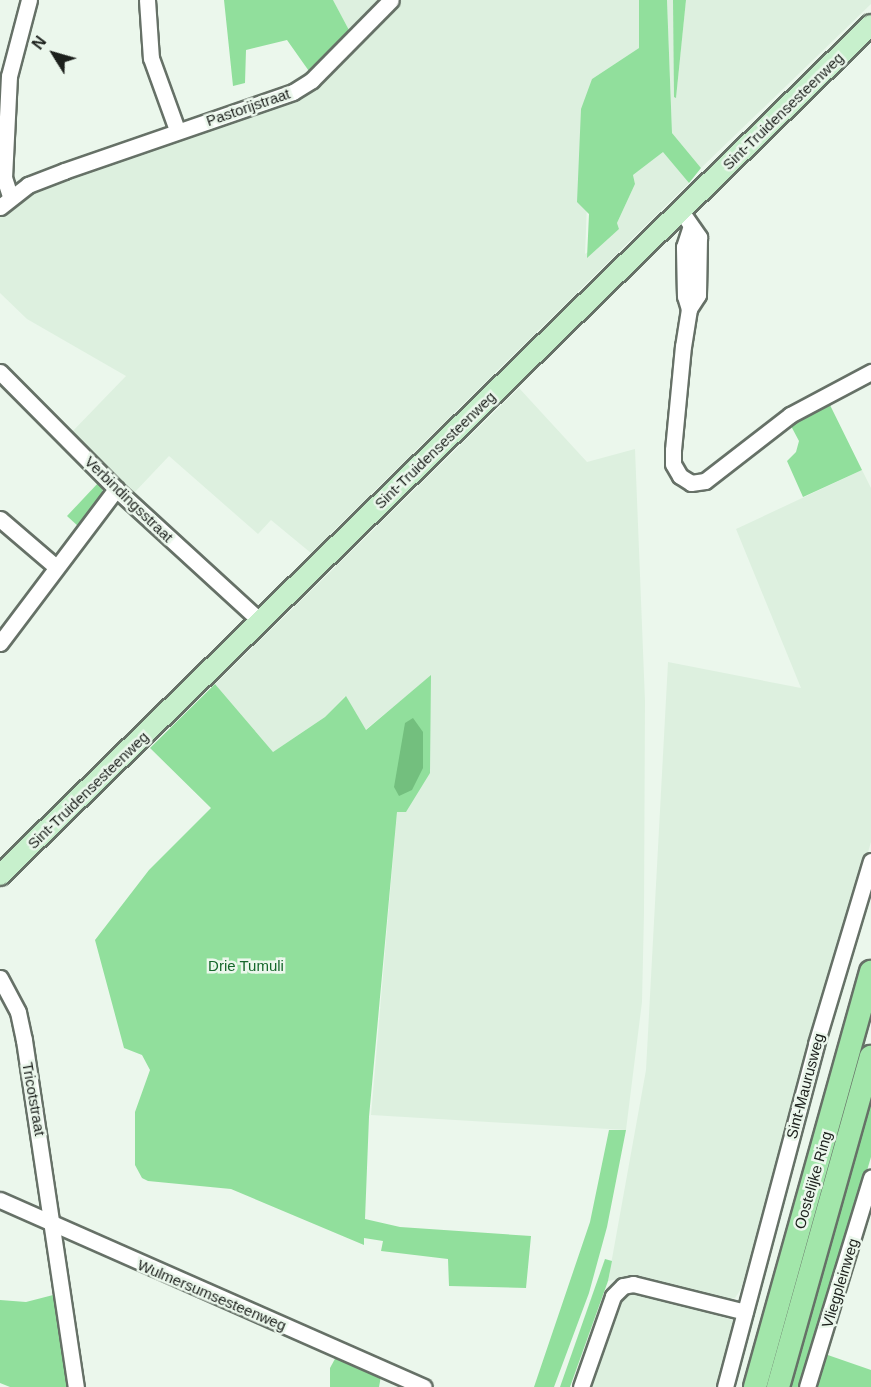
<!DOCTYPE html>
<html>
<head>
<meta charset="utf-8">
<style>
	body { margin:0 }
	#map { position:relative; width:871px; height:1387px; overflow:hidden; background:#ebf7ec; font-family:Arial,sans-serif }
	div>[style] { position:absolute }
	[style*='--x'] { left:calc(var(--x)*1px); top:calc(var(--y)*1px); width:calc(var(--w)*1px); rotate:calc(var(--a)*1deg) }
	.built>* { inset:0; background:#ddf0df }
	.green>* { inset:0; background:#91df9c }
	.water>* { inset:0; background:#73bf7e }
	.roads { filter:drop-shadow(2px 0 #667167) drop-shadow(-2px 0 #667167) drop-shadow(0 2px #667167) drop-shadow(0 -2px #667167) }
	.minor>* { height:15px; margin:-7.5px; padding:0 7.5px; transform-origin:7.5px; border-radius:7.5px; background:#fff }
	.major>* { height:20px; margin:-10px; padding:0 10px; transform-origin:10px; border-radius:10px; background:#c7f0cc }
	.highway>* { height:22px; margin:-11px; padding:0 11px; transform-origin:11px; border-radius:11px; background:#a2e6aa }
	span { translate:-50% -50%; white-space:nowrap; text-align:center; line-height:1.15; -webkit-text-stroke:5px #ebf7ec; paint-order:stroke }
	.street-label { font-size:15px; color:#1c201c }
	.park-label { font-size:15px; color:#15672b }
	.north { position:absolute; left:24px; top:24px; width:60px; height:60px; -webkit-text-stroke:4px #ebf7ec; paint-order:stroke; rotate:307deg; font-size:16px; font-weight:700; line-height:24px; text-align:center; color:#1c201c }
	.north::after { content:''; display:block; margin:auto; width:21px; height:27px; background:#1c201c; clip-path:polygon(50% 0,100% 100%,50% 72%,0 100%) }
</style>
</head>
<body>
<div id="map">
	<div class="built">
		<div style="clip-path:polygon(333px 0,639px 0,639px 48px,592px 79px,585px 254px,619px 229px,617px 223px,635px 184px,633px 175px,663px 151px,689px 183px,311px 553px,271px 520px,258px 534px,169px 456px,133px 494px,69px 435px,126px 376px,27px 319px,0 293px,0 214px,26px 194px,295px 96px,350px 32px)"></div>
		<div style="clip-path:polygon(667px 0,673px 0,676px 98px,686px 0,871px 0,871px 4px,701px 168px,672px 133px)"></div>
		<div style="clip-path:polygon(519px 388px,587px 462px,635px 449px,645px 701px,644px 913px,642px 1002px,626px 1130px,371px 1115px,397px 812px,431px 676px,365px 730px,345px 696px,325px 717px,273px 752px,215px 684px)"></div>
		<div style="clip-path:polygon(862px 470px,871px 488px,871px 842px,741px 1289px,735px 1298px,724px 1300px,627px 1277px,608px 1281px,646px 1070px,668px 662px,801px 688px,736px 529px)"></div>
		<div style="clip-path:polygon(634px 1290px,735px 1321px,716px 1387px,591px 1387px,617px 1310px,626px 1294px)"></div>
	</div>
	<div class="green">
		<div style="clip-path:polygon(224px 0,333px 0,350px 32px,311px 74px,287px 40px,246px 50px,245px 83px,233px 86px)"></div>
		<div style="clip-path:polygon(639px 0,667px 0,672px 133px,701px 168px,689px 183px,663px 152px,633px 175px,635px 184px,617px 223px,619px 229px,587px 258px,589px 214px,577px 202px,581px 109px,592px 79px,639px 48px)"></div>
		<div style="clip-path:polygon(673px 0,686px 0,676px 98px,674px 97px)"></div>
		<div style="clip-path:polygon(829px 403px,862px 470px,803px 497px,787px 461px,796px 452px,799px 441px,791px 426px)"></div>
		<div style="clip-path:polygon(99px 482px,104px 494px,79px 527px,67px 516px)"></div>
		<div style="clip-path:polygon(431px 675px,430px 773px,406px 812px,397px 812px,369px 1117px,365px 1219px,400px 1227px,531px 1236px,526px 1288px,449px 1286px,448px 1259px,381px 1251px,383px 1241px,364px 1238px,364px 1245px,231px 1189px,148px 1181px,142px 1178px,135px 1165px,135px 1112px,150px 1070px,142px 1055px,124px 1048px,95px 940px,149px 870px,211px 808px,150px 748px,215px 684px,273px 752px,325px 717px,346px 696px,366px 730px)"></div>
		<div style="clip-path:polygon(871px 1099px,871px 1157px,803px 1387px,790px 1387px)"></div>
		<div style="clip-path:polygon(609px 1130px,626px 1130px,607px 1227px,589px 1293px,554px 1387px,534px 1387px,590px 1222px)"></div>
		<div style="clip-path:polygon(605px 1259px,612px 1261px,608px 1281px,570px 1387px,560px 1387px)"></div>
		<div style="clip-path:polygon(57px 1294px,69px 1387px,10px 1387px,0 1383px,0 1300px,26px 1302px)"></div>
		<div style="clip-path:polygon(822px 1353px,871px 1370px,871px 1387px,812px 1387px)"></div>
		<div style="clip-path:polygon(336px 1357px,381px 1376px,379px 1387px,330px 1387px,330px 1368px)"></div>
	</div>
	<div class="water">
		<div style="clip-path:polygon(413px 718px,423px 732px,423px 768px,412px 790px,399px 796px,394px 787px,405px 723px)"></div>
	</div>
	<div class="roads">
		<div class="minor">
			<div style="--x:147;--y:0;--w:58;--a:86.1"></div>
			<div style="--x:151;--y:58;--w:77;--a:70.1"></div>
			<div style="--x:10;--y:196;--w:19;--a:-108"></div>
			<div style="--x:4;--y:178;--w:102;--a:-87.2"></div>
			<div style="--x:9;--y:76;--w:79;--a:-75.3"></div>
			<div style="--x:0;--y:207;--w:36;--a:-38"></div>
			<div style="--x:28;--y:185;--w:39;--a:-21"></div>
			<div style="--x:64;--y:171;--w:242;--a:-19"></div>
			<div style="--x:293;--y:92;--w:22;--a:-32"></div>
			<div style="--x:312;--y:80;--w:112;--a:-45.4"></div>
			<div style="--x:681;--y:211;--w:32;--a:55"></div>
			<div style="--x:699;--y:237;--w:58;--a:91"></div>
			<div style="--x:698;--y:295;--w:17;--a:123"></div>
			<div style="--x:689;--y:309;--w:37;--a:99"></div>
			<div style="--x:683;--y:346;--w:104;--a:95.5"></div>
			<div style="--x:673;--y:450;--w:14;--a:90"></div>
			<div style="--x:673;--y:464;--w:14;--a:60"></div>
			<div style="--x:680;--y:476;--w:13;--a:32"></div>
			<div style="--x:691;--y:483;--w:14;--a:-8"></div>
			<div style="--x:705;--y:481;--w:108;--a:-37.8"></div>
			<div style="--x:790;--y:415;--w:92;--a:-28"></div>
			<div style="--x:689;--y:309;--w:14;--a:-107"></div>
			<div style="--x:685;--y:296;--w:49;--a:-91.2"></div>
			<div style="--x:684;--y:247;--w:20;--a:-72"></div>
			<div style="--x:0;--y:372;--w:165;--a:45.2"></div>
			<div style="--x:116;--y:489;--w:197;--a:42.5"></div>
			<div style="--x:0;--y:519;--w:74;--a:40.6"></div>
			<div style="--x:0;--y:643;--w:193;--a:-53"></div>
			<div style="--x:0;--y:978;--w:38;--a:62"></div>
			<div style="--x:18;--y:1012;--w:29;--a:78"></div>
			<div style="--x:24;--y:1040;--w:351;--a:81.5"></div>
			<div style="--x:0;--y:1200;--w:463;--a:23.8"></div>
			<div style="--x:581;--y:1387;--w:96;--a:-70.6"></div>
			<div style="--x:613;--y:1296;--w:14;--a:-45"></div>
			<div style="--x:623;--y:1286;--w:10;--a:-11"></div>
			<div style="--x:633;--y:1284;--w:115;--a:14"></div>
			<div style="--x:725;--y:1387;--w:355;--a:-75.1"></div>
			<div style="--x:816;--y:1044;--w:191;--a:-73.3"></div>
			<div style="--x:807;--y:1387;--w:219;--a:-73"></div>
		</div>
		<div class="major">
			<div style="--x:0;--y:875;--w:1217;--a:-44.3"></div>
		</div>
		<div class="highway">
			<div style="--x:755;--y:1387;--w:431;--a:-74.4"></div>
			<div style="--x:778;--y:1387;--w:343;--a:-74.3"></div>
		</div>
	</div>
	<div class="street-label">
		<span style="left:248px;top:107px;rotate:-19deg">Pastorijstraat</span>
		<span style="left:783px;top:111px;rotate:-44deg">Sint-Truidensesteenweg</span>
		<span style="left:435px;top:450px;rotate:-44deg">Sint-Truidensesteenweg</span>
		<span style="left:129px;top:499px;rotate:44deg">Verbindingsstraat</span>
		<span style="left:88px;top:790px;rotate:-44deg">Sint-Truidensesteenweg</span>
		<span style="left:805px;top:1086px;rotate:-75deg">Sint-Maurusweg</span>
		<span style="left:34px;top:1099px;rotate:80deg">Tricotstraat</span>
		<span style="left:813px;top:1180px;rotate:-74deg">Oostelijke Ring</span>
		<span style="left:840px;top:1283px;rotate:-73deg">Vliegpleinweg</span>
		<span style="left:212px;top:1295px;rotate:23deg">Wulmersumsesteenweg</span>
	</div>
	<div class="park-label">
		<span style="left:246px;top:966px">Drie Tumuli</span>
	</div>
	<div class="north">N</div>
</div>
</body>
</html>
